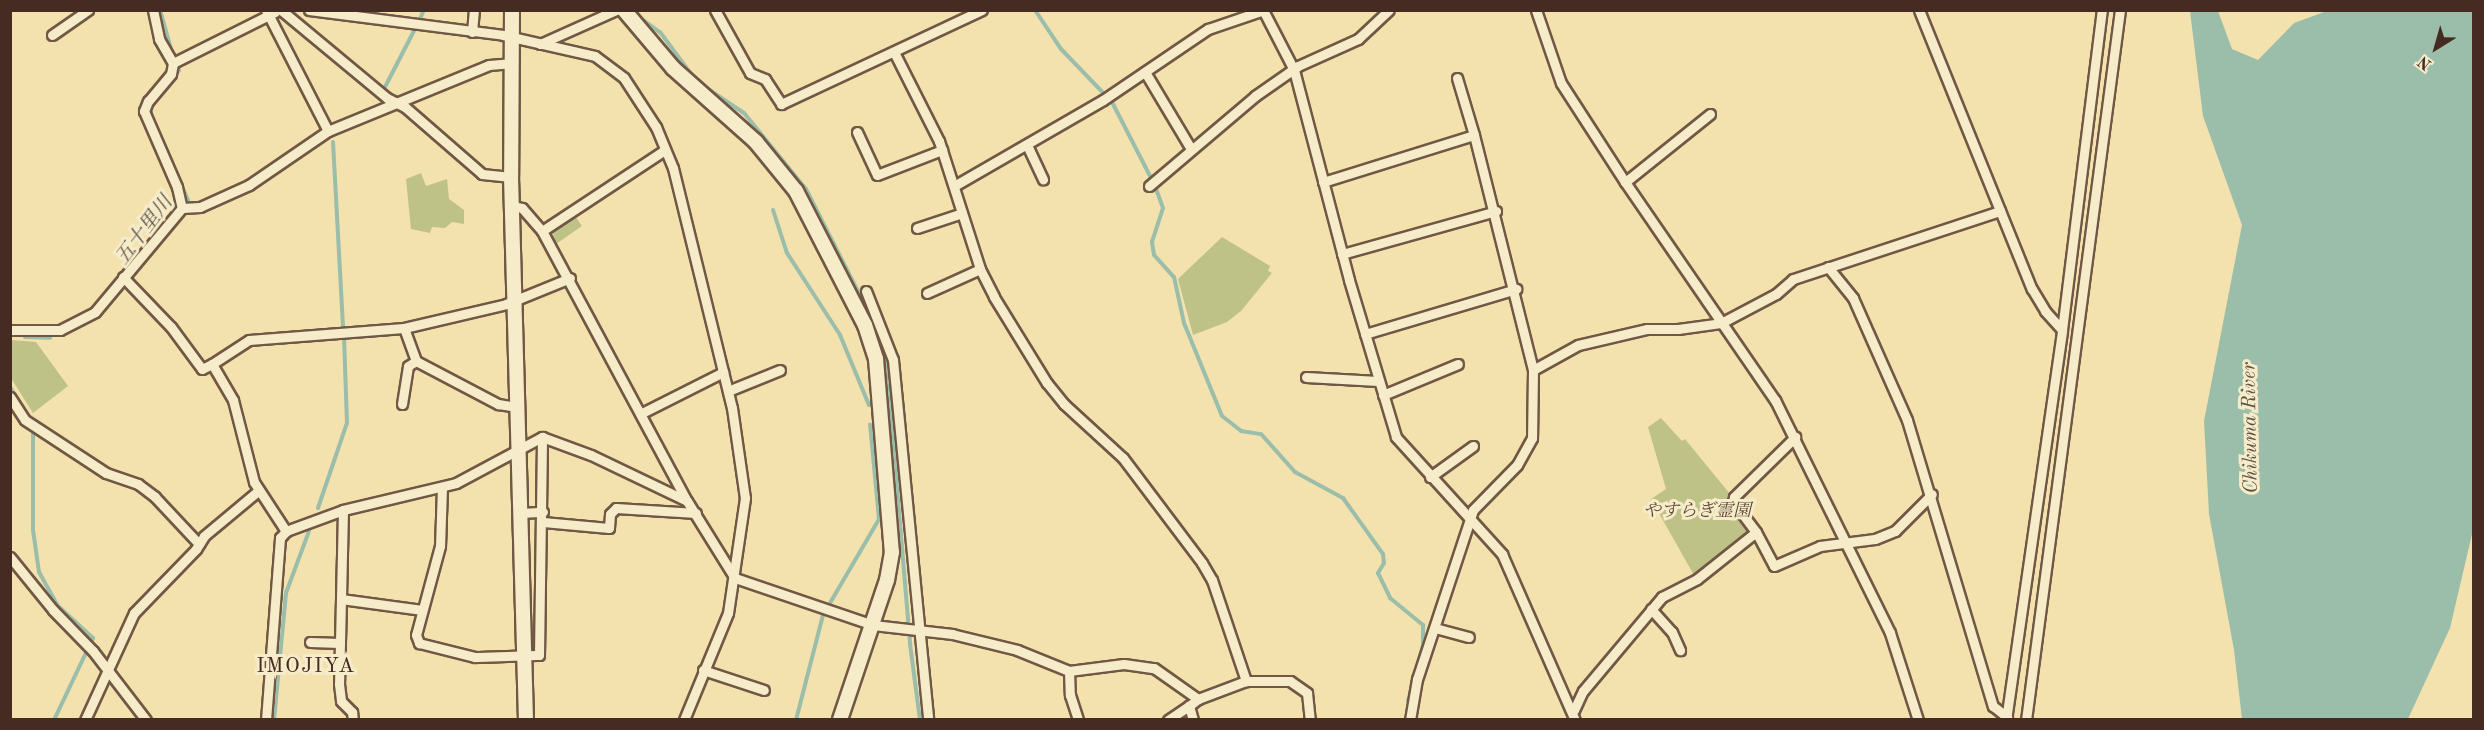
<!DOCTYPE html>
<html>
<head>
<meta charset="utf-8">
<style>
	body { margin:0 }
	#map { position:relative; width:2484px; height:730px; overflow:hidden; background:#f3e1ae; font-family:"Old Standard TT","Noto Serif JP",serif }
	div>[style] { position:absolute }
	[style*='--x'] { left:calc(var(--x)*1px); top:calc(var(--y)*1px); width:calc(var(--w)*1px); rotate:calc(var(--a)*1deg) }
	.green>* { inset:0; background:#bfc287 }
	.water>* { inset:0; background:#9bbeab }
	.stream>* { height:4px; margin:-2px; padding:0 2px; transform-origin:2px; border-radius:2px; background:#9bbeab }
	.roads { filter:drop-shadow(2px 0 #705844) drop-shadow(-2px 0 #705844) drop-shadow(0 2px #705844) drop-shadow(0 -2px #705844) }
	.street>* { height:9px; margin:-4.5px; padding:0 4.5px; transform-origin:4.5px; border-radius:4.5px; background:#f7ecca }
	.secondary>* { height:14px; margin:-7px; padding:0 7px; transform-origin:7px; border-radius:7px; background:#f7ecca }
	span { translate:-50% -50%; white-space:nowrap; text-align:center; line-height:1.15; -webkit-text-stroke:6px #f7ecca; paint-order:stroke }
	.park-label { font-size:18px; color:#5d4935; font-style:italic }
	.water-label { font-size:20px; color:#5a5044; font-style:italic }
	.quarter-label { font-size:21px; color:#452b21; letter-spacing:1.5px }
	.frame { position:absolute; inset:0; border:12px solid #452b21; pointer-events:none }
	.north { position:absolute; left:2406px; top:18px; width:60px; height:60px; -webkit-text-stroke:4px #f7ecca; paint-order:stroke; rotate:217deg; font-size:16px; font-weight:700; line-height:24px; text-align:center; color:#452b21 }
	.north::after { content:''; display:block; margin:auto; width:21px; height:27px; background:#452b21; clip-path:polygon(50% 0,100% 100%,50% 72%,0 100%) }
</style>
</head>
<body>
<div id="map">
	<div class="green">
		<div style="clip-path:polygon(421px 173px,426px 186px,447px 179px,449px 199px,464px 210px,464px 224px,452px 222px,445px 228px,432px 227px,430px 233px,411px 229px,406px 179px)"></div>
		<div style="clip-path:polygon(575px 216px,582px 226px,556px 244px,552px 231px)"></div>
		<div style="clip-path:polygon(1222px 237px,1270px 266px,1268px 271px,1272px 273px,1241px 311px,1227px 322px,1193px 335px,1178px 279px)"></div>
		<div style="clip-path:polygon(11px 340px,36px 342px,68px 386px,33px 413px,11px 378px)"></div>
		<div style="clip-path:polygon(1661px 418px,1682px 441px,1685px 439px,1730px 494px,1729px 503px,1747px 527px,1747px 532px,1695px 577px,1651px 499px,1666px 489px,1648px 427px)"></div>
	</div>
	<div class="water">
		<div style="clip-path:polygon(2190px 11px,2218px 11px,2232px 49px,2258px 60px,2294px 23px,2327px 11px,2473px 11px,2473px 530px,2450px 628px,2408px 719px,2242px 719px,2234px 650px,2209px 514px,2204px 421px,2242px 225px,2203px 116px)"></div>
	</div>
	<div class="stream">
		<div style="--x:160;--y:10;--w:48;--a:74.2"></div>
		<div style="--x:1035;--y:10;--w:47;--a:56.3"></div>
		<div style="--x:1061;--y:49;--w:74;--a:46.1"></div>
		<div style="--x:1112;--y:102;--w:85;--a:62.8"></div>
		<div style="--x:639;--y:17;--w:26;--a:36"></div>
		<div style="--x:660;--y:32;--w:57;--a:53.5"></div>
		<div style="--x:419;--y:21;--w:12;--a:-66"></div>
		<div style="--x:176;--y:62;--w:9;--a:69"></div>
		<div style="--x:179;--y:70;--w:46;--a:127.1"></div>
		<div style="--x:151;--y:107;--w:8;--a:90"></div>
		<div style="--x:151;--y:115;--w:93;--a:66.5"></div>
		<div style="--x:188;--y:200;--w:6;--a:121"></div>
		<div style="--x:699;--y:83;--w:54;--a:33.7"></div>
		<div style="--x:744;--y:113;--w:98;--a:50.8"></div>
		<div style="--x:806;--y:189;--w:153;--a:63.1"></div>
		<div style="--x:385;--y:87;--w:65;--a:-62.7"></div>
		<div style="--x:333;--y:142;--w:185;--a:86.9"></div>
		<div style="--x:1155;--y:186;--w:23;--a:70"></div>
		<div style="--x:1163;--y:208;--w:36;--a:108"></div>
		<div style="--x:1152;--y:242;--w:13;--a:81"></div>
		<div style="--x:1154;--y:255;--w:30;--a:48"></div>
		<div style="--x:1174;--y:277;--w:47;--a:77.7"></div>
		<div style="--x:1184;--y:323;--w:100;--a:67.8"></div>
		<div style="--x:1222;--y:416;--w:24;--a:38"></div>
		<div style="--x:1241;--y:431;--w:20;--a:9"></div>
		<div style="--x:1261;--y:434;--w:51;--a:48.2"></div>
		<div style="--x:1295;--y:472;--w:55;--a:28.4"></div>
		<div style="--x:1343;--y:498;--w:69;--a:54.5"></div>
		<div style="--x:1383;--y:554;--w:9;--a:84"></div>
		<div style="--x:1384;--y:563;--w:12;--a:121"></div>
		<div style="--x:1378;--y:573;--w:28;--a:64"></div>
		<div style="--x:1390;--y:598;--w:43;--a:39.3"></div>
		<div style="--x:1423;--y:625;--w:20;--a:90"></div>
		<div style="--x:1423;--y:645;--w:58;--a:105"></div>
		<div style="--x:773;--y:210;--w:45;--a:72"></div>
		<div style="--x:787;--y:253;--w:98;--a:57.1"></div>
		<div style="--x:840;--y:335;--w:76;--a:67.5"></div>
		<div style="--x:110;--y:303;--w:50;--a:-51.5"></div>
		<div style="--x:879;--y:335;--w:23;--a:72"></div>
		<div style="--x:886;--y:357;--w:288;--a:85.2"></div>
		<div style="--x:910;--y:644;--w:77;--a:82.5"></div>
		<div style="--x:25;--y:337;--w:25;--a:2"></div>
		<div style="--x:10;--y:387;--w:39;--a:59"></div>
		<div style="--x:33;--y:427;--w:103;--a:90"></div>
		<div style="--x:33;--y:530;--w:42;--a:81.9"></div>
		<div style="--x:39;--y:572;--w:38;--a:61"></div>
		<div style="--x:57;--y:605;--w:49;--a:42.5"></div>
		<div style="--x:93;--y:638;--w:91;--a:115.4"></div>
		<div style="--x:318;--y:508;--w:90;--a:-71.2"></div>
		<div style="--x:347;--y:423;--w:84;--a:-92"></div>
		<div style="--x:274;--y:720;--w:128;--a:-84.6"></div>
		<div style="--x:286;--y:593;--w:66;--a:-69.6"></div>
		<div style="--x:796;--y:720;--w:108;--a:-75.6"></div>
		<div style="--x:823;--y:615;--w:111;--a:-59.7"></div>
		<div style="--x:879;--y:519;--w:95;--a:-95.4"></div>
	</div>
	<div class="roads">
		<div class="street">
			<div style="--x:153;--y:10;--w:30;--a:78"></div>
			<div style="--x:159;--y:39;--w:28;--a:60"></div>
			<div style="--x:173;--y:63;--w:11;--a:100"></div>
			<div style="--x:171;--y:74;--w:35;--a:130"></div>
			<div style="--x:148;--y:101;--w:11;--a:112"></div>
			<div style="--x:144;--y:111;--w:83;--a:66.5"></div>
			<div style="--x:177;--y:187;--w:22;--a:77"></div>
			<div style="--x:266;--y:10;--w:136;--a:62.9"></div>
			<div style="--x:281;--y:10;--w:138;--a:39.7"></div>
			<div style="--x:387;--y:98;--w:20;--a:27"></div>
			<div style="--x:405;--y:107;--w:102;--a:41"></div>
			<div style="--x:482;--y:174;--w:29;--a:6"></div>
			<div style="--x:309;--y:10;--w:196;--a:7.3"></div>
			<div style="--x:503;--y:35;--w:94;--a:12.9"></div>
			<div style="--x:595;--y:56;--w:36;--a:37"></div>
			<div style="--x:624;--y:78;--w:59;--a:56.9"></div>
			<div style="--x:656;--y:127;--w:44;--a:67.5"></div>
			<div style="--x:673;--y:168;--w:247;--a:76.2"></div>
			<div style="--x:732;--y:408;--w:91;--a:81.8"></div>
			<div style="--x:745;--y:498;--w:116;--a:98.4"></div>
			<div style="--x:728;--y:613;--w:116;--a:112.4"></div>
			<div style="--x:715;--y:10;--w:72;--a:60.9"></div>
			<div style="--x:750;--y:73;--w:16;--a:22"></div>
			<div style="--x:765;--y:79;--w:30;--a:57"></div>
			<div style="--x:781;--y:104;--w:222;--a:-25.1"></div>
			<div style="--x:1263;--y:10;--w:68;--a:62.7"></div>
			<div style="--x:1294;--y:70;--w:217;--a:75.3"></div>
			<div style="--x:1349;--y:280;--w:164;--a:73.3"></div>
			<div style="--x:1396;--y:437;--w:158;--a:47.8"></div>
			<div style="--x:1502;--y:554;--w:181;--a:66.3"></div>
			<div style="--x:1536;--y:10;--w:77;--a:71.1"></div>
			<div style="--x:1561;--y:83;--w:118;--a:57.1"></div>
			<div style="--x:1919;--y:10;--w:301;--a:68"></div>
			<div style="--x:2032;--y:289;--w:26;--a:59"></div>
			<div style="--x:2045;--y:311;--w:25;--a:48"></div>
			<div style="--x:472;--y:32;--w:22;--a:-85"></div>
			<div style="--x:52;--y:35;--w:44;--a:-34.8"></div>
			<div style="--x:540;--y:44;--w:83;--a:-24.1"></div>
			<div style="--x:894;--y:52;--w:100;--a:63.2"></div>
			<div style="--x:939;--y:141;--w:134;--a:72.2"></div>
			<div style="--x:980;--y:269;--w:31;--a:63"></div>
			<div style="--x:994;--y:297;--w:101;--a:58.4"></div>
			<div style="--x:1047;--y:383;--w:27;--a:51"></div>
			<div style="--x:1064;--y:404;--w:80;--a:42.5"></div>
			<div style="--x:1123;--y:458;--w:131;--a:53"></div>
			<div style="--x:1202;--y:563;--w:20;--a:60"></div>
			<div style="--x:1212;--y:580;--w:107;--a:71.4"></div>
			<div style="--x:173;--y:63;--w:114;--a:-26.6"></div>
			<div style="--x:1145;--y:72;--w:90;--a:59.1"></div>
			<div style="--x:1457;--y:78;--w:59;--a:73.4"></div>
			<div style="--x:1710;--y:114;--w:109;--a:141.3"></div>
			<div style="--x:1625;--y:182;--w:265;--a:55.5"></div>
			<div style="--x:1775;--y:400;--w:260;--a:63.7"></div>
			<div style="--x:1890;--y:633;--w:91;--a:72.2"></div>
			<div style="--x:857;--y:132;--w:47;--a:65.1"></div>
			<div style="--x:877;--y:175;--w:70;--a:-21"></div>
			<div style="--x:1027;--y:145;--w:38;--a:65"></div>
			<div style="--x:1323;--y:182;--w:158;--a:-17.3"></div>
			<div style="--x:1474;--y:135;--w:242;--a:75.9"></div>
			<div style="--x:1533;--y:370;--w:68;--a:90.8"></div>
			<div style="--x:1532;--y:438;--w:31;--a:119"></div>
			<div style="--x:1517;--y:465;--w:63;--a:134.4"></div>
			<div style="--x:1473;--y:510;--w:178;--a:108.3"></div>
			<div style="--x:1417;--y:679;--w:42;--a:99.7"></div>
			<div style="--x:954;--y:186;--w:172;--a:-30"></div>
			<div style="--x:1103;--y:100;--w:127;--a:-34.1"></div>
			<div style="--x:1208;--y:29;--w:59;--a:-18.7"></div>
			<div style="--x:1149;--y:186;--w:139;--a:-40.3"></div>
			<div style="--x:1255;--y:96;--w:52;--a:-34.9"></div>
			<div style="--x:1298;--y:66;--w:66;--a:-24.2"></div>
			<div style="--x:1358;--y:39;--w:42;--a:-43.1"></div>
			<div style="--x:512;--y:206;--w:10;--a:11"></div>
			<div style="--x:522;--y:208;--w:30;--a:49"></div>
			<div style="--x:542;--y:231;--w:306;--a:61.8"></div>
			<div style="--x:687;--y:501;--w:91;--a:58.1"></div>
			<div style="--x:735;--y:578;--w:146;--a:18.8"></div>
			<div style="--x:873;--y:625;--w:80;--a:6.5"></div>
			<div style="--x:952;--y:634;--w:67;--a:13.8"></div>
			<div style="--x:1017;--y:650;--w:56;--a:22"></div>
			<div style="--x:1069;--y:671;--w:55;--a:-7.3"></div>
			<div style="--x:1124;--y:664;--w:30;--a:8"></div>
			<div style="--x:1154;--y:668;--w:54;--a:35.2"></div>
			<div style="--x:1198;--y:699;--w:51;--a:-20.6"></div>
			<div style="--x:1246;--y:681;--w:44;--a:0"></div>
			<div style="--x:1290;--y:681;--w:21;--a:35"></div>
			<div style="--x:1307;--y:693;--w:27;--a:84"></div>
			<div style="--x:917;--y:228;--w:47;--a:-18.4"></div>
			<div style="--x:542;--y:231;--w:147;--a:-33.4"></div>
			<div style="--x:1342;--y:254;--w:160;--a:-15.6"></div>
			<div style="--x:1828;--y:267;--w:40;--a:51"></div>
			<div style="--x:1853;--y:298;--w:133;--a:66.1"></div>
			<div style="--x:1907;--y:420;--w:299;--a:73.3"></div>
			<div style="--x:1993;--y:706;--w:18;--a:38"></div>
			<div style="--x:123;--y:277;--w:69;--a:46.2"></div>
			<div style="--x:171;--y:327;--w:52;--a:53.6"></div>
			<div style="--x:202;--y:369;--w:11;--a:-27"></div>
			<div style="--x:212;--y:364;--w:42;--a:59.7"></div>
			<div style="--x:233;--y:400;--w:85;--a:75.6"></div>
			<div style="--x:254;--y:482;--w:59;--a:56.9"></div>
			<div style="--x:866;--y:291;--w:74;--a:68.6"></div>
			<div style="--x:893;--y:360;--w:362;--a:84.4"></div>
			<div style="--x:927;--y:293;--w:58;--a:-24.4"></div>
			<div style="--x:404;--y:328;--w:105;--a:-13.2"></div>
			<div style="--x:506;--y:304;--w:69;--a:-22.1"></div>
			<div style="--x:10;--y:330;--w:50;--a:0"></div>
			<div style="--x:60;--y:330;--w:39;--a:-27"></div>
			<div style="--x:95;--y:312;--w:136;--a:-50.1"></div>
			<div style="--x:182;--y:208;--w:18;--a:-3"></div>
			<div style="--x:200;--y:207;--w:54;--a:-24.2"></div>
			<div style="--x:249;--y:185;--w:96;--a:-34.4"></div>
			<div style="--x:328;--y:131;--w:174;--a:-22.3"></div>
			<div style="--x:489;--y:65;--w:24;--a:-5"></div>
			<div style="--x:1365;--y:334;--w:158;--a:-16.6"></div>
			<div style="--x:212;--y:364;--w:44;--a:-33"></div>
			<div style="--x:249;--y:340;--w:155;--a:-4.4"></div>
			<div style="--x:404;--y:328;--w:35;--a:70"></div>
			<div style="--x:416;--y:361;--w:93;--a:27.7"></div>
			<div style="--x:498;--y:404;--w:20;--a:9"></div>
			<div style="--x:1533;--y:370;--w:51;--a:-29.1"></div>
			<div style="--x:1578;--y:345;--w:71;--a:-13.1"></div>
			<div style="--x:1647;--y:329;--w:31;--a:0"></div>
			<div style="--x:1678;--y:329;--w:43;--a:-7.9"></div>
			<div style="--x:1721;--y:323;--w:62;--a:-27.8"></div>
			<div style="--x:1776;--y:294;--w:23;--a:-41"></div>
			<div style="--x:1793;--y:279;--w:218;--a:-18.2"></div>
			<div style="--x:1306;--y:377;--w:72;--a:3.2"></div>
			<div style="--x:728;--y:391;--w:56;--a:-22"></div>
			<div style="--x:1383;--y:395;--w:81;--a:-22.5"></div>
			<div style="--x:10;--y:397;--w:27;--a:57"></div>
			<div style="--x:25;--y:420;--w:97;--a:33.2"></div>
			<div style="--x:106;--y:473;--w:34;--a:19"></div>
			<div style="--x:138;--y:484;--w:21;--a:37"></div>
			<div style="--x:155;--y:497;--w:64;--a:46.9"></div>
			<div style="--x:402;--y:404;--w:38;--a:-81"></div>
			<div style="--x:408;--y:366;--w:9;--a:-32"></div>
			<div style="--x:642;--y:413;--w:91;--a:-26.8"></div>
			<div style="--x:1430;--y:477;--w:53;--a:-35.8"></div>
			<div style="--x:442;--y:487;--w:59;--a:91.9"></div>
			<div style="--x:440;--y:546;--w:92;--a:105.1"></div>
			<div style="--x:416;--y:635;--w:9;--a:69"></div>
			<div style="--x:419;--y:643;--w:58;--a:14"></div>
			<div style="--x:475;--y:657;--w:64;--a:-1.8"></div>
			<div style="--x:539;--y:655;--w:218;--a:-89.2"></div>
			<div style="--x:343;--y:510;--w:174;--a:91.3"></div>
			<div style="--x:339;--y:684;--w:17;--a:83"></div>
			<div style="--x:341;--y:701;--w:16;--a:45"></div>
			<div style="--x:352;--y:712;--w:8;--a:83"></div>
			<div style="--x:521;--y:513;--w:22;--a:-3"></div>
			<div style="--x:543;--y:522;--w:66;--a:5.2"></div>
			<div style="--x:609;--y:528;--w:14;--a:-86"></div>
			<div style="--x:610;--y:514;--w:8;--a:-45"></div>
			<div style="--x:616;--y:508;--w:80;--a:3.6"></div>
			<div style="--x:1756;--y:532;--w:38;--a:62"></div>
			<div style="--x:1774;--y:566;--w:50;--a:-23.5"></div>
			<div style="--x:1820;--y:546;--w:55;--a:-7.3"></div>
			<div style="--x:1875;--y:539;--w:22;--a:-22"></div>
			<div style="--x:1895;--y:531;--w:52;--a:-45"></div>
			<div style="--x:10;--y:557;--w:68;--a:50.9"></div>
			<div style="--x:53;--y:610;--w:57;--a:45.7"></div>
			<div style="--x:93;--y:651;--w:87;--a:52.5"></div>
			<div style="--x:341;--y:599;--w:82;--a:7.7"></div>
			<div style="--x:1651;--y:609;--w:31;--a:48"></div>
			<div style="--x:1672;--y:632;--w:20;--a:66"></div>
			<div style="--x:1435;--y:628;--w:35;--a:15"></div>
			<div style="--x:310;--y:642;--w:30;--a:2"></div>
			<div style="--x:703;--y:670;--w:64;--a:18.2"></div>
			<div style="--x:1069;--y:671;--w:24;--a:88"></div>
			<div style="--x:1070;--y:695;--w:26;--a:72"></div>
			<div style="--x:1574;--y:710;--w:21;--a:-65"></div>
			<div style="--x:1583;--y:691;--w:123;--a:-50"></div>
			<div style="--x:1662;--y:597;--w:39;--a:-27"></div>
			<div style="--x:1697;--y:579;--w:75;--a:-38.5"></div>
			<div style="--x:1756;--y:532;--w:38;--a:-127"></div>
			<div style="--x:1733;--y:502;--w:5;--a:-79"></div>
			<div style="--x:1734;--y:497;--w:86;--a:-44.5"></div>
			<div style="--x:85;--y:720;--w:118;--a:-65.4"></div>
			<div style="--x:134;--y:613;--w:89;--a:-45.9"></div>
			<div style="--x:196;--y:549;--w:15;--a:-58"></div>
			<div style="--x:204;--y:536;--w:70;--a:-39.8"></div>
			<div style="--x:266;--y:720;--w:183;--a:-85.6"></div>
			<div style="--x:280;--y:538;--w:9;--a:-49"></div>
			<div style="--x:286;--y:531;--w:61;--a:-20.2"></div>
			<div style="--x:343;--y:510;--w:116;--a:-13.4"></div>
			<div style="--x:456;--y:483;--w:98;--a:-28.1"></div>
			<div style="--x:542;--y:437;--w:52;--a:20.2"></div>
			<div style="--x:591;--y:455;--w:106;--a:25.6"></div>
			<div style="--x:1168;--y:720;--w:25;--a:-34"></div>
			<div style="--x:1193;--y:720;--w:15;--a:-106"></div>
			<div style="--x:1189;--y:706;--w:11;--a:-38"></div>
			<div style="--x:2006;--y:720;--w:394;--a:-81.8"></div>
			<div style="--x:2062;--y:330;--w:322;--a:-82.9"></div>
			<div style="--x:2026;--y:720;--w:716;--a:-82.46"></div>
		</div>
		<div class="secondary">
			<div style="--x:512;--y:10;--w:167;--a:90.3"></div>
			<div style="--x:511;--y:177;--w:543;--a:88.42"></div>
			<div style="--x:624;--y:10;--w:76;--a:49.8"></div>
			<div style="--x:673;--y:68;--w:111;--a:41.7"></div>
			<div style="--x:756;--y:142;--w:63;--a:50.8"></div>
			<div style="--x:796;--y:191;--w:151;--a:62.8"></div>
			<div style="--x:865;--y:325;--w:36;--a:72"></div>
			<div style="--x:876;--y:359;--w:194;--a:85.3"></div>
			<div style="--x:892;--y:552;--w:28;--a:100"></div>
			<div style="--x:887;--y:580;--w:148;--a:108.6"></div>
		</div>
	</div>
	<div class="park-label">
		<span style="left:1697px;top:511px">やすらぎ霊園</span>
	</div>
	<div class="water-label">
		<span style="left:145px;top:231px;rotate:-53deg">五十里川</span>
		<span style="left:2251px;top:428px;rotate:-91deg">Chikuma River</span>
	</div>
	<div class="quarter-label">
		<span style="left:306px;top:667px">IMOJIYA</span>
	</div>
	<div class="frame"></div>
	<div class="north">N</div>
</div>
</body>
</html>
